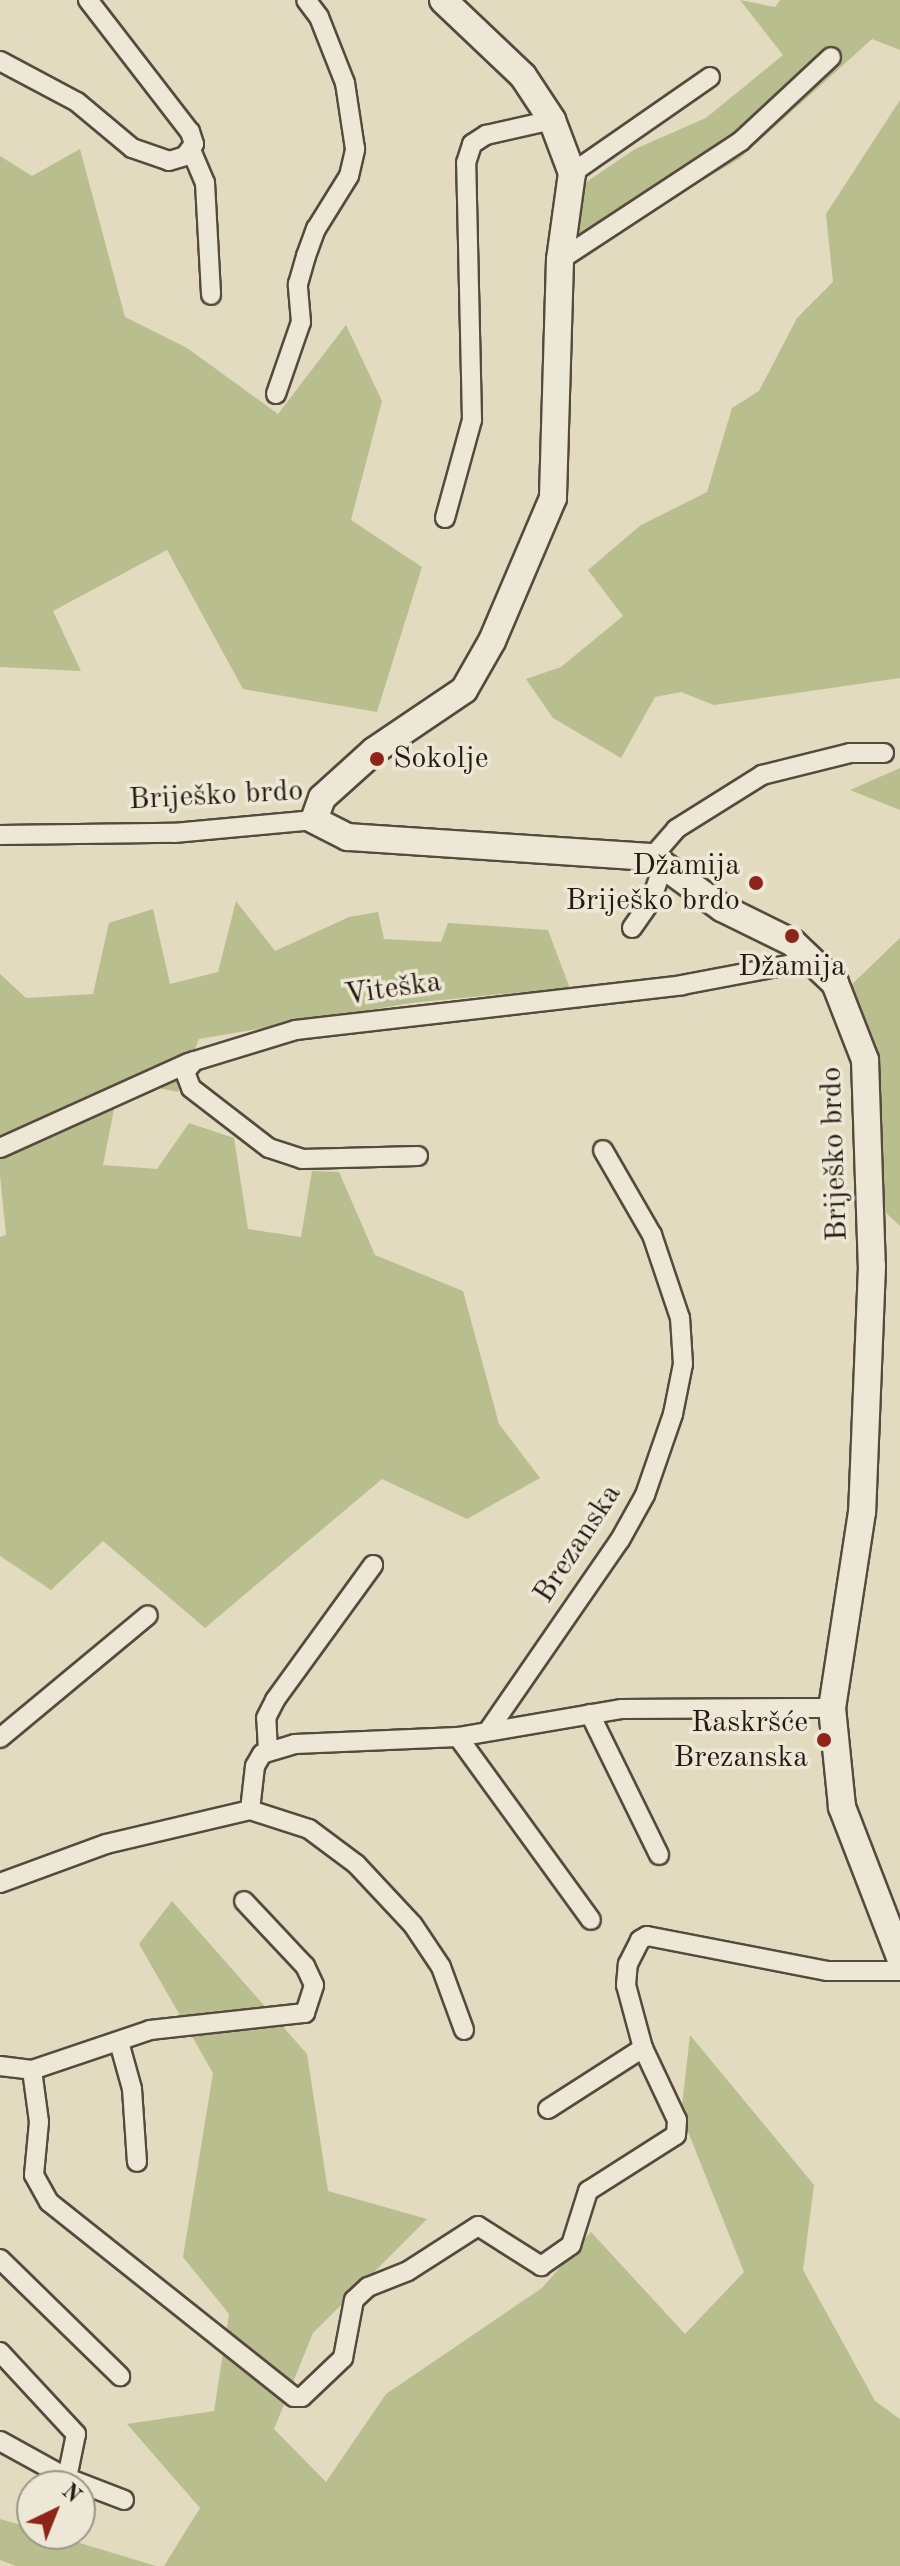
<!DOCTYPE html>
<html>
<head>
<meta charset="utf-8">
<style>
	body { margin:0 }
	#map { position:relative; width:900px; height:2566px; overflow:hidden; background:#e2dbbf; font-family:"Old Standard TT",serif }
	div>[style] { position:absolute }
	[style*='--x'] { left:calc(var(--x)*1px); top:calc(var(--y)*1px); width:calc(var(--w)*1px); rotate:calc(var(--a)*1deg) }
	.green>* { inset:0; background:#b9be8e }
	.roads { filter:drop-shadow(2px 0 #564a3f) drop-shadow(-2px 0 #564a3f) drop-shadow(0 2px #564a3f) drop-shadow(0 -2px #564a3f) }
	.street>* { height:18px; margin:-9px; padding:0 9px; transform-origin:9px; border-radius:9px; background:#ece8d5 }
	.secondary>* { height:26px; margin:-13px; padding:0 13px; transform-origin:13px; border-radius:13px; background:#ece8d5 }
	.dots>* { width:22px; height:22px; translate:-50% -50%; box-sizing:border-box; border:4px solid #ece8d5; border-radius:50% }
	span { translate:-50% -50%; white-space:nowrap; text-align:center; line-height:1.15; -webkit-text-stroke:7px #ece8d5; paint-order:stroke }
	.poi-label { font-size:30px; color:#271a14 }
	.left { translate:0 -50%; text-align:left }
	.right { translate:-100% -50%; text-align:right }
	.street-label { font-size:30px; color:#271a14 }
	.north { position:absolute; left:16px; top:2470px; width:80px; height:80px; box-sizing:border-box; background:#ece8d5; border:2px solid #9d9688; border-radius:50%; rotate:43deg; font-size:22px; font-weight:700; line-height:32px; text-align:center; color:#271a14 }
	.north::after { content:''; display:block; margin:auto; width:28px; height:36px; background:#8f2418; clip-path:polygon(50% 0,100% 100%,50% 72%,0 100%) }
</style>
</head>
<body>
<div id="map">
	<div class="green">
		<div style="clip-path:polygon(740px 0,775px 7px,780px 0,900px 0,900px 50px,872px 39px,739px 159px,569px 258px,576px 189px,635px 149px,706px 118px,783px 55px)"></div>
		<div style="clip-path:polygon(900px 100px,900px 678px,714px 705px,681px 692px,655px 697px,621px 758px,553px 718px,526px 679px,561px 667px,623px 616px,588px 570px,641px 525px,707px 492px,732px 408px,759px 391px,797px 318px,833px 282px,826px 214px)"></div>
		<div style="clip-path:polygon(80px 149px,125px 317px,187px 348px,278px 414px,346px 325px,382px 401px,351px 520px,422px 567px,377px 712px,243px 689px,167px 550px,53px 611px,81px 671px,0 667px,0 156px,32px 176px)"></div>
		<div style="clip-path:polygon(900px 768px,900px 810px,850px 790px)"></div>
		<div style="clip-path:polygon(236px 901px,275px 951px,349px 917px,378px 912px,384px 939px,441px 942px,448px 923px,548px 930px,578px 1010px,524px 992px,411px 1003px,199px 1039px,178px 1092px,134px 1083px,116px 1099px,103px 1165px,157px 1169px,189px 1123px,234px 1138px,248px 1229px,301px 1237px,312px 1171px,339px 1172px,375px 1255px,463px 1291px,499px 1424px,540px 1478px,467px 1519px,382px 1479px,205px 1628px,103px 1541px,51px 1590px,0 1556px,0 1237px,6px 1235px,0 1175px,0 974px,26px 998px,93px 994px,109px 923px,153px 909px,170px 984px,218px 972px)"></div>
		<div style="clip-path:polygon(900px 938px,900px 1226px,866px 1194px,848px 988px)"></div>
		<div style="clip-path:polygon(172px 1901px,307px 2054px,328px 2191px,427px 2219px,313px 2333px,274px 2429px,326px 2482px,386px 2394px,542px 2288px,591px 2232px,685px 2334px,744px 2272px,681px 2114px,690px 2035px,814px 2185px,803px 2270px,875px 2401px,900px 2419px,900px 2566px,164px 2566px,200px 2508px,127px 2424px,214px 2411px,229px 2314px,183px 2257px,213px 2073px,139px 1944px)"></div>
		<div style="clip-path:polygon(0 2519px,32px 2528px,32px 2534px,50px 2534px,156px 2566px,16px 2566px,0 2560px)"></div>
	</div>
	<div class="roads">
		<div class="street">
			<div style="--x:0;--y:61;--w:87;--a:28"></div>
			<div style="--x:77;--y:102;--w:72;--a:39.9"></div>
			<div style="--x:132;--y:148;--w:39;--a:19"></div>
			<div style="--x:169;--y:161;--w:17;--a:-17"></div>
			<div style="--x:185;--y:156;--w:15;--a:-53"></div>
			<div style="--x:194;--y:144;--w:13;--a:-108"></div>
			<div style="--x:190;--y:132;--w:167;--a:-127.7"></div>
			<div style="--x:191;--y:150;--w:36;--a:67"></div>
			<div style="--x:205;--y:183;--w:112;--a:86.9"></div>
			<div style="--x:572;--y:173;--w:168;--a:-34.8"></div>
			<div style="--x:560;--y:260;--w:217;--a:-33.3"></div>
			<div style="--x:741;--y:141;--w:123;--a:-43"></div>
			<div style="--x:276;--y:394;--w:76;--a:-70.9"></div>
			<div style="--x:301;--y:322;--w:38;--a:-95"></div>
			<div style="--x:298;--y:284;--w:29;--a:-74"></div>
			<div style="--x:306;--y:256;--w:29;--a:-70"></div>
			<div style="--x:316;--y:229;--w:62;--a:-58.1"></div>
			<div style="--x:349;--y:176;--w:28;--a:-77"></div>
			<div style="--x:355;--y:149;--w:67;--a:-98.6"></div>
			<div style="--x:345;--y:83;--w:71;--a:-111.5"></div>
			<div style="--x:319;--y:17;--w:21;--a:-127"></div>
			<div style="--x:445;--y:518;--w:102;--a:-74.6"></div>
			<div style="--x:472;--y:420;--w:257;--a:-91.3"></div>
			<div style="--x:466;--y:163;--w:20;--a:-72"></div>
			<div style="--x:472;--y:144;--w:17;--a:-33"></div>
			<div style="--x:486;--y:135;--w:68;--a:-12.8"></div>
			<div style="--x:0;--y:835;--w:174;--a:-0.7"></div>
			<div style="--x:174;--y:833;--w:141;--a:-5.3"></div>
			<div style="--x:652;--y:857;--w:37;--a:-49"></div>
			<div style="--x:676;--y:829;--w:102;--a:-32.1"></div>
			<div style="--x:762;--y:775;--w:91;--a:-14"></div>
			<div style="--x:850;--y:753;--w:34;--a:0"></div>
			<div style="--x:632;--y:928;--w:33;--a:-55"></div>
			<div style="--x:651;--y:901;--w:40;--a:-71.1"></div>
			<div style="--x:194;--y:1061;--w:14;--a:129"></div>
			<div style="--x:185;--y:1072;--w:17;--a:69"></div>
			<div style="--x:191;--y:1088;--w:98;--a:37.6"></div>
			<div style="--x:269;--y:1148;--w:35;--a:18"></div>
			<div style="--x:302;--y:1159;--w:116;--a:-1.5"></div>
			<div style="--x:0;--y:1148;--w:206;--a:-24.3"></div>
			<div style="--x:188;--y:1063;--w:113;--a:-17"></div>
			<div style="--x:296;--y:1030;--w:389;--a:-6.6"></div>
			<div style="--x:682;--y:985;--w:134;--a:-10.7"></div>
			<div style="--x:590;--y:1714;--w:157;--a:63.9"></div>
			<div style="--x:488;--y:1731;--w:232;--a:-55.4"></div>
			<div style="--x:620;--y:1540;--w:51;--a:-60.9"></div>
			<div style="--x:645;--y:1495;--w:86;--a:-70.9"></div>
			<div style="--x:673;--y:1414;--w:51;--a:-78.7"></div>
			<div style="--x:683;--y:1364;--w:46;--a:-93.7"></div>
			<div style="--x:680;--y:1318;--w:88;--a:-108.6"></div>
			<div style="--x:652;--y:1235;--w:98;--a:-120"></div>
			<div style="--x:458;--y:1737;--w:226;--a:54"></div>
			<div style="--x:0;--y:1738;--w:192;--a:-39.7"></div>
			<div style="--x:268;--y:1751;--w:33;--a:-93"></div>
			<div style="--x:266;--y:1718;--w:20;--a:-63"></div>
			<div style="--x:275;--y:1700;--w:167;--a:-54"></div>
			<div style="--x:250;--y:1810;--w:44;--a:-83.5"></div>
			<div style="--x:255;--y:1766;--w:14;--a:-60"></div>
			<div style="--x:262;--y:1754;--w:34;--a:-17"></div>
			<div style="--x:295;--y:1744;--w:163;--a:-2.5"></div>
			<div style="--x:458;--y:1737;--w:165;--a:-9.7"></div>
			<div style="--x:621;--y:1709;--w:211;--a:-0.3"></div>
			<div style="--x:0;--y:1883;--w:113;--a:-20.2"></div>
			<div style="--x:106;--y:1844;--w:148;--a:-13.3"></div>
			<div style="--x:250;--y:1810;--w:62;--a:17.9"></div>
			<div style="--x:309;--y:1829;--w:59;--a:36.7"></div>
			<div style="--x:356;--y:1864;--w:83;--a:46.9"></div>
			<div style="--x:413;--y:1925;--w:50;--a:56.3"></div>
			<div style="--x:441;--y:1967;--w:67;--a:69.9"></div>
			<div style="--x:119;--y:2042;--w:49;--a:74.5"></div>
			<div style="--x:132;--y:2089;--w:73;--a:86.1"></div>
			<div style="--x:0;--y:2066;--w:32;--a:7"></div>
			<div style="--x:32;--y:2070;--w:52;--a:82.3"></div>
			<div style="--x:39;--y:2122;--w:53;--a:95.4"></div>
			<div style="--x:34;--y:2175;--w:31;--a:61"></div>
			<div style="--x:49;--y:2202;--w:313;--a:38.5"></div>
			<div style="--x:294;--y:2397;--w:8;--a:0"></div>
			<div style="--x:302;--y:2397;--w:57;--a:-43.6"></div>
			<div style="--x:343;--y:2358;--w:59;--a:-79.3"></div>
			<div style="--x:354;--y:2300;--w:19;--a:-43"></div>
			<div style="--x:368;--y:2287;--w:43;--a:-21.8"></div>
			<div style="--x:408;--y:2271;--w:83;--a:-32.7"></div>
			<div style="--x:478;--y:2226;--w:75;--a:32.4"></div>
			<div style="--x:541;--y:2266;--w:37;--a:-35"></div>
			<div style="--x:571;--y:2245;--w:57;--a:-72.5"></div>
			<div style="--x:588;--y:2191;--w:104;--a:-32.5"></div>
			<div style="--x:676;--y:2135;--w:15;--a:-86"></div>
			<div style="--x:677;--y:2120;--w:80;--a:-115.3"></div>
			<div style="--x:643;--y:2048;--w:65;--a:-105.1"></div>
			<div style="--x:626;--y:1985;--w:21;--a:-85"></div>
			<div style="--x:628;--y:1964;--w:27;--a:-63"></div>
			<div style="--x:640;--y:1940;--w:8;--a:-30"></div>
			<div style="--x:647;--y:1936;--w:183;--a:11"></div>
			<div style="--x:827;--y:1971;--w:73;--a:0"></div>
			<div style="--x:32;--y:2070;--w:125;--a:-18.7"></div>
			<div style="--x:150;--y:2030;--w:156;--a:-6.3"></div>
			<div style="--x:305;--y:2013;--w:29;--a:-72"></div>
			<div style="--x:314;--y:1985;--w:21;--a:-115"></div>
			<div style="--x:305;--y:1966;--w:89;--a:-133.2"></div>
			<div style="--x:548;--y:2109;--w:113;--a:-32.7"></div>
			<div style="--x:0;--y:2259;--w:168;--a:44.3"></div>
			<div style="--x:0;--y:2352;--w:112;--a:47.2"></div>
			<div style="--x:76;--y:2434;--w:45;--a:101.6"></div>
			<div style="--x:0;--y:2441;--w:77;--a:28.9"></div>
			<div style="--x:67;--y:2478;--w:61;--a:21.1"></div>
		</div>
		<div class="secondary">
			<div style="--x:443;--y:0;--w:110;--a:43.5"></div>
			<div style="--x:523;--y:76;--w:53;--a:56.6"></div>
			<div style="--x:552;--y:120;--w:57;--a:69.3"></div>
			<div style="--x:572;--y:173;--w:88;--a:97.9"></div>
			<div style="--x:560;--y:260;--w:238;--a:91.7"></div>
			<div style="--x:553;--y:498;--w:155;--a:113.1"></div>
			<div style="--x:492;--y:641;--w:56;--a:119.7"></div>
			<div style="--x:464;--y:690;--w:109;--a:145.9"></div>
			<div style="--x:374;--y:751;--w:70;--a:137.9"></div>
			<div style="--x:322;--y:798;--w:23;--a:110"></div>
			<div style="--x:314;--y:820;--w:38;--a:27"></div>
			<div style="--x:348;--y:837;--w:305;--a:3.8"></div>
			<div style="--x:652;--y:857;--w:87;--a:36.1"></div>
			<div style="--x:722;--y:908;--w:79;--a:26.2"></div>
			<div style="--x:793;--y:943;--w:58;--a:43.6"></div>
			<div style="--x:835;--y:983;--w:83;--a:68.7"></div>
			<div style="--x:865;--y:1060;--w:206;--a:88.1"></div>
			<div style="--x:872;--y:1266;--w:246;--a:92.3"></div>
			<div style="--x:862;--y:1512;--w:198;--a:98.7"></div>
			<div style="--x:832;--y:1708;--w:100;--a:84.2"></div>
			<div style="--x:842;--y:1807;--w:161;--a:68.9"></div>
		</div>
	</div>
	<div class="dots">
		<div style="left:377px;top:759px;background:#8f2418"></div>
		<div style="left:756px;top:883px;background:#8f2418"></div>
		<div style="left:792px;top:936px;background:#8f2418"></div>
		<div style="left:824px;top:1740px;background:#8f2418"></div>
	</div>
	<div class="poi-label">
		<span class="left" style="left:393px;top:759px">Sokolje</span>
		<span class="right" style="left:740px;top:883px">Džamija<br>Briješko brdo</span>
		<span style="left:792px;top:967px">Džamija</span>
		<span class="right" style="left:808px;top:1740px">Raskršće<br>Brezanska</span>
	</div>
	<div class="street-label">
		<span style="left:216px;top:796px;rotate:-3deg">Briješko brdo</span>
		<span style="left:393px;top:989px;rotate:-8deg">Viteška</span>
		<span style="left:835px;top:1154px;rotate:-92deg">Briješko brdo</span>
		<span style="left:578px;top:1544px;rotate:-57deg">Brezanska</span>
	</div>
	<div class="north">N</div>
</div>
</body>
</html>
